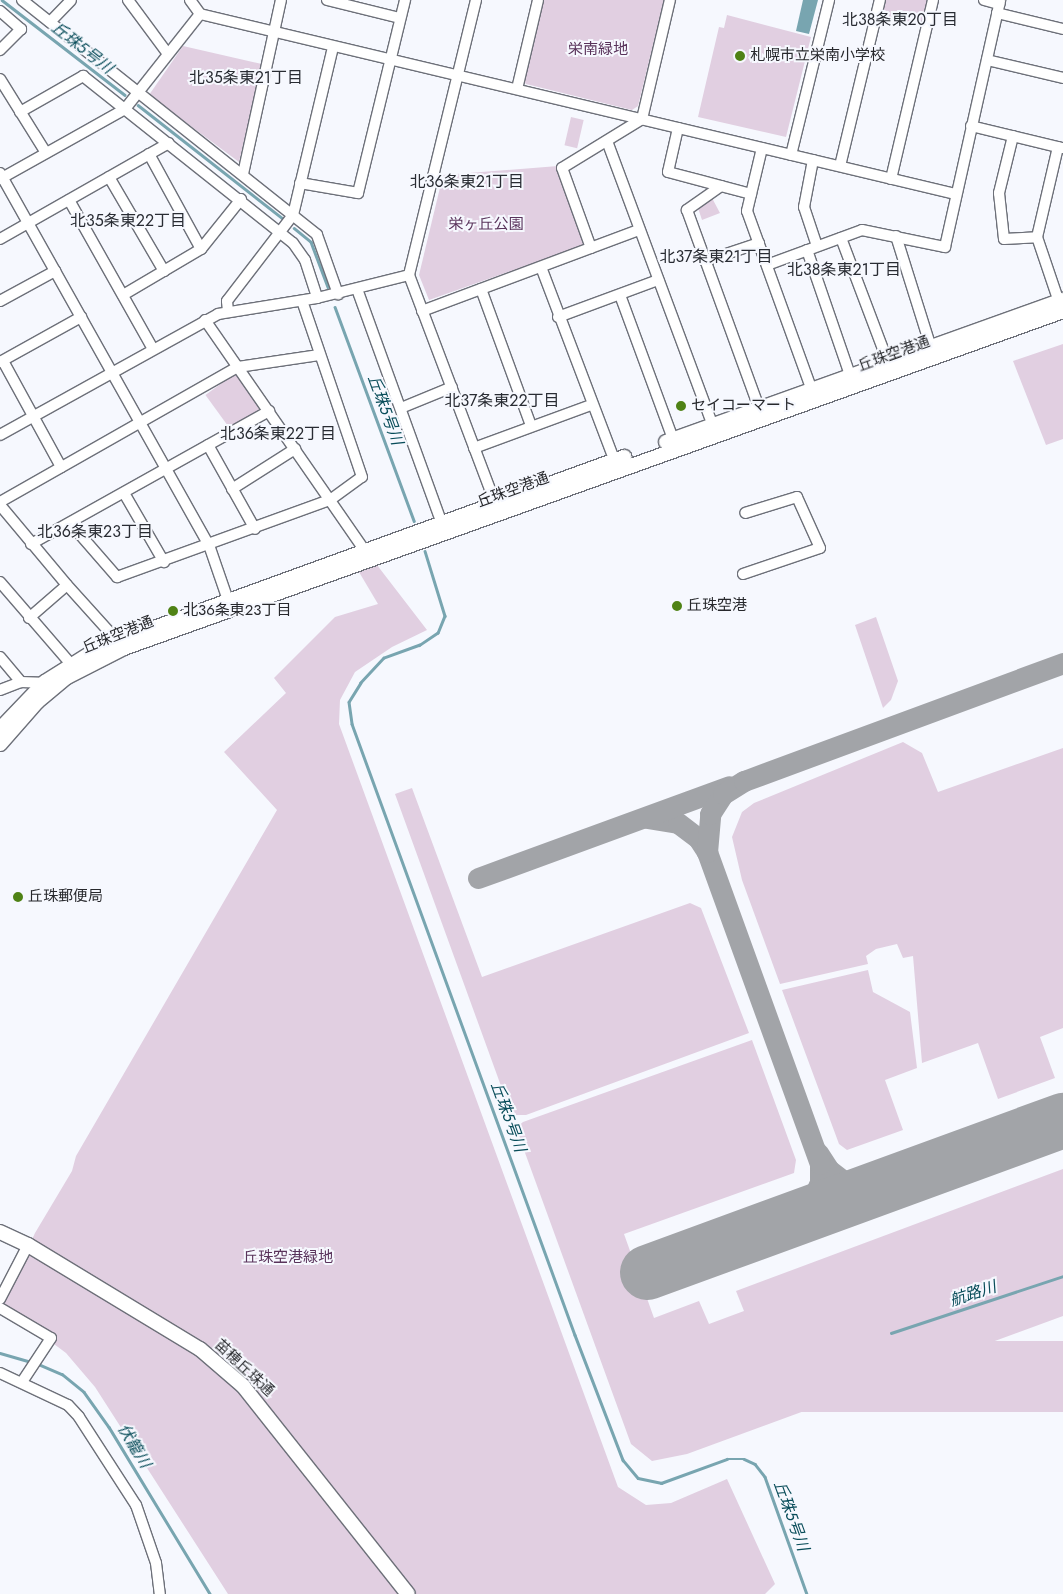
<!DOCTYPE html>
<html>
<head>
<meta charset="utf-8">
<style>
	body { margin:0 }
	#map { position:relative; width:1063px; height:1594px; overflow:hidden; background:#f6f8fe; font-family:Jost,"Noto Sans JP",sans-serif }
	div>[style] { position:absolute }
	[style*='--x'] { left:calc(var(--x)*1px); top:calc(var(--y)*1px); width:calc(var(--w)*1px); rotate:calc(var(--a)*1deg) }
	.green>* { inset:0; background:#e1cfe1; transform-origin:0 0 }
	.water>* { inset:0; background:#78a5b0 }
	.stream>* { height:2.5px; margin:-1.25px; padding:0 1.25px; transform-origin:1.25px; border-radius:1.25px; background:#78a5b0 }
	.taxiway>* { height:21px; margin:-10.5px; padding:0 10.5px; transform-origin:10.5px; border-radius:10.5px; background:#a2a4a8 }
	.runway>* { height:55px; margin:-27.5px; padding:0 27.5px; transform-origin:27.5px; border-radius:27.5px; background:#a2a4a8 }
	.roads { filter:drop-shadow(1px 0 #6d7079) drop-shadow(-1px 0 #6d7079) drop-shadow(0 1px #6d7079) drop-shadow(0 -1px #6d7079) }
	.street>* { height:10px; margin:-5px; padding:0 5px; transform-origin:5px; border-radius:5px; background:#fff }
	.secondary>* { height:14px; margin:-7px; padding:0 7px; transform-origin:7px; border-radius:7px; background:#fff }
	.dots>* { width:14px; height:14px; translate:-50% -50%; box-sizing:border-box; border:2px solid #f6f8fe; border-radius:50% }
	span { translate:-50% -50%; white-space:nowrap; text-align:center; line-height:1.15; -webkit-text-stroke:4px #f6f8fe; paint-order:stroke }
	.park-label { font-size:15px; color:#59335b }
	.poi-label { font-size:15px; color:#27282c }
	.left { translate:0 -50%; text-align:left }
	.street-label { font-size:15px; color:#27282c }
	.neighbourhood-label { font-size:16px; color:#292c33 }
	.water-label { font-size:16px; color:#084c59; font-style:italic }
</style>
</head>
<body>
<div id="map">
	<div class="green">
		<div style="clip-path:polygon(542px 0,664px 0,638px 106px,632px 110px,526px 84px,523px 80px)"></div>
		<div style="clip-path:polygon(885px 0,928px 0,922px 25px,881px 15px)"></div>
		<div style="clip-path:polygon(727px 15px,811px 37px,786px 137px,698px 117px,719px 27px,724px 28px)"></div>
		<div style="clip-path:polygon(183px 46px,262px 64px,239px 162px,149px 95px)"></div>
		<div style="left:571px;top:117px;width:13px;height:29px;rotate:13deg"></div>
		<div style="clip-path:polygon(558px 166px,584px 245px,429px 300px,419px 275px,443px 175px)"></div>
		<div style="clip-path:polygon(712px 198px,720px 213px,702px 220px,698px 208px)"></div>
		<div style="clip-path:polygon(1063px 344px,1063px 439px,1046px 445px,1013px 361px)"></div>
		<div style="left:237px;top:372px;width:43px;height:39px;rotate:54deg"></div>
		<div style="clip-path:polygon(377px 565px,427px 630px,392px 647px,355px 672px,340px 700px,339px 724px,618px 1487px,646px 1505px,671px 1503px,727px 1479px,775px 1584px,765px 1594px,228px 1594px,95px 1387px,66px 1353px,2px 1305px,35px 1233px,72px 1171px,76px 1156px,277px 810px,224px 752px,286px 693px,274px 678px,335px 617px,378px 604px,359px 572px)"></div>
		<div style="clip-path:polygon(876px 617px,898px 681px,891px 700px,883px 708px,855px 625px)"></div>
		<div style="clip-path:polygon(903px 742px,922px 753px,938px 792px,1063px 748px,1063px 1028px,1040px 1037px,1055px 1078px,998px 1099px,978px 1043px,922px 1063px,913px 956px,903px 958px,897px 944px,876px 949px,866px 956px,868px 964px,780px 984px,742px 880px,732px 837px,742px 812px,754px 803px)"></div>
		<div style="clip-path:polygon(412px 788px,482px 977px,690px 903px,701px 908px,749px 1033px,526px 1115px,516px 1115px,509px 1108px,395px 794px)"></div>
		<div style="clip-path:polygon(868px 970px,873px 992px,910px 1012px,917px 1068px,885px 1080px,903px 1130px,847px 1150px,839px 1144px,782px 990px)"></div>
		<div style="clip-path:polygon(752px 1040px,796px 1160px,794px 1173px,624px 1234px,654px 1318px,699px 1301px,709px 1324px,744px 1311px,736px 1291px,1063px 1169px,1063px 1316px,687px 1454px,652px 1461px,631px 1444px,516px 1128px,523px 1122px)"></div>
		<div style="left:1063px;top:1341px;width:71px;height:325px;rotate:90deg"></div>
	</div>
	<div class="water">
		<div style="clip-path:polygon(803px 0,818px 0,809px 34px,796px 31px)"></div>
	</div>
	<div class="stream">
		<div style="--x:2;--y:0;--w:155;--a:37.7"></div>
		<div style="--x:138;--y:105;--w:183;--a:38.1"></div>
		<div style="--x:294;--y:228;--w:22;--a:39"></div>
		<div style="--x:311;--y:242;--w:48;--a:69.3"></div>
		<div style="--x:335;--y:307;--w:228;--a:69.7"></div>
		<div style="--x:425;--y:551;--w:68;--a:72.9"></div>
		<div style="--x:445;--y:616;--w:18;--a:112"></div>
		<div style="--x:438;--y:633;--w:22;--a:146"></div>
		<div style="--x:420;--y:645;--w:38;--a:160"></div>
		<div style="--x:384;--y:658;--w:34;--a:133"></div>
		<div style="--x:361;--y:683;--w:22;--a:122"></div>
		<div style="--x:349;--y:702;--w:22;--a:82"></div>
		<div style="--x:352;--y:724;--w:650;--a:69.95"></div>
		<div style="--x:575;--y:1335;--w:134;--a:69"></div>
		<div style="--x:623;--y:1460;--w:23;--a:50"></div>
		<div style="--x:638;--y:1478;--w:24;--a:12"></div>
		<div style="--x:661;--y:1483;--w:70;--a:-20"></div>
		<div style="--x:727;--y:1459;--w:17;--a:0"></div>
		<div style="--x:744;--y:1459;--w:12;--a:24"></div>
		<div style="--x:755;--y:1464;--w:16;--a:52"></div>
		<div style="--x:765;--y:1477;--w:124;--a:70.3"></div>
		<div style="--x:891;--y:1333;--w:181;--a:-18.3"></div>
		<div style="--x:0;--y:1353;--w:33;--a:16"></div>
		<div style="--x:38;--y:1364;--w:26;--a:23"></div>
		<div style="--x:62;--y:1374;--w:28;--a:39"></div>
		<div style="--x:84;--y:1392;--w:43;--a:54.5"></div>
		<div style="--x:109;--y:1427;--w:195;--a:58.8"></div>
	</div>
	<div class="taxiway">
		<div style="--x:647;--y:818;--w:31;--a:9"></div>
		<div style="--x:678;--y:823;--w:25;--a:37"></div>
		<div style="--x:698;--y:838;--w:17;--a:57"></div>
		<div style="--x:478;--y:878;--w:267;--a:-20.1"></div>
		<div style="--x:818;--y:1153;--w:20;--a:57"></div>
		<div style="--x:829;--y:1170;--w:20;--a:37"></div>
		<div style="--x:845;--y:1182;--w:16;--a:15"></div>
		<div style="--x:860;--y:1186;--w:28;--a:-4"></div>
		<div style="--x:788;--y:1221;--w:34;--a:-43"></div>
		<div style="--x:813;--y:1198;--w:17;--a:-66"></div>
		<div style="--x:820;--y:1182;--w:18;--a:-90"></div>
		<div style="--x:820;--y:1164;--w:332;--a:-109.9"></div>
		<div style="--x:707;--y:852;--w:38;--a:-85"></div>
		<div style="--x:710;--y:814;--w:24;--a:-57"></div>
		<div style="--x:723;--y:794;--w:25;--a:-32"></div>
		<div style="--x:744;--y:781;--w:340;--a:-20.3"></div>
	</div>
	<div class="runway">
		<div style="--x:647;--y:1272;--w:443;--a:-20.1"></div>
	</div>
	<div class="roads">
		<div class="street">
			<div style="--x:22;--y:0;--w:377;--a:38.5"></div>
			<div style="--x:317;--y:235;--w:63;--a:70.4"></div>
			<div style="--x:128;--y:0;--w:67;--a:53.5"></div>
			<div style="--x:190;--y:0;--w:17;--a:54"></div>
			<div style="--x:200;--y:14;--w:776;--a:13.41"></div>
			<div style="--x:327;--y:0;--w:75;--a:13.9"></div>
			<div style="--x:476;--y:0;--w:283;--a:103.7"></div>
			<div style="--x:409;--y:275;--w:251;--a:69.3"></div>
			<div style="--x:984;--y:0;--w:16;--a:15"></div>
			<div style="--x:0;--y:11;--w:28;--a:41"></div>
			<div style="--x:21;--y:29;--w:30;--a:135"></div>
			<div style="--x:997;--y:13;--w:68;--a:13.6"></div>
			<div style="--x:50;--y:22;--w:30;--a:-46"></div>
			<div style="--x:987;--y:60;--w:78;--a:13.3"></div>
			<div style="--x:0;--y:79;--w:87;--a:58.1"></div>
			<div style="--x:517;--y:89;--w:91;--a:-76.7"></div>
			<div style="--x:20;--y:112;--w:73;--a:-29.7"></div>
			<div style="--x:83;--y:76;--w:268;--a:38.5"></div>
			<div style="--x:293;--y:243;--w:21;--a:55"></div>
			<div style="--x:305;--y:260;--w:40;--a:72"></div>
			<div style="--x:971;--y:126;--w:94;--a:13.6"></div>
			<div style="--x:678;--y:128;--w:45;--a:102.8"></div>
			<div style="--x:668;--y:172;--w:86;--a:14.8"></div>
			<div style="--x:1013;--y:136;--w:59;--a:103.8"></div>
			<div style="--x:999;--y:193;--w:46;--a:83.8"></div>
			<div style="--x:1004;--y:239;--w:33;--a:-3"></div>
			<div style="--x:607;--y:141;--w:309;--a:69.6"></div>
			<div style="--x:1058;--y:147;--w:92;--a:103.1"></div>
			<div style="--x:1037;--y:237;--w:69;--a:71.3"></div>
			<div style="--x:762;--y:148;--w:65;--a:103.4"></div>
			<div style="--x:747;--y:211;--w:197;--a:70.1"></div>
			<div style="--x:149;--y:154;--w:108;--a:61.3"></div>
			<div style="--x:791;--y:155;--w:160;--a:-76.2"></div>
			<div style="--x:813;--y:160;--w:48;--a:100.8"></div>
			<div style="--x:804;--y:207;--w:41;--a:71.6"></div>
			<div style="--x:840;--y:166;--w:171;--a:-76.5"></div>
			<div style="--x:0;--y:173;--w:427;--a:60.7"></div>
			<div style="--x:209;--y:545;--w:65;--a:71"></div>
			<div style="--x:243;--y:174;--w:178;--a:-77.7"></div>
			<div style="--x:109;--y:177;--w:109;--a:59.7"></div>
			<div style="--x:0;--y:179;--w:143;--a:-29.2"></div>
			<div style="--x:125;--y:109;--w:121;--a:-51.7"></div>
			<div style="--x:891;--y:179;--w:184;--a:-76.8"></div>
			<div style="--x:300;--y:183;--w:59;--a:9.8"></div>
			<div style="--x:358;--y:193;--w:199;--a:-76.3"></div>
			<div style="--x:721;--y:186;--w:42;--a:144.8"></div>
			<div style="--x:687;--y:210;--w:211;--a:70"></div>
			<div style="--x:69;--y:200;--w:171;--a:60.6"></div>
			<div style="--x:896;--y:236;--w:124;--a:72.6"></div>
			<div style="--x:841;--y:238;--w:139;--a:69.3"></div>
			<div style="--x:0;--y:239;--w:194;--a:-29.6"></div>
			<div style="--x:591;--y:248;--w:85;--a:-109.9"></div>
			<div style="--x:562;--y:168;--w:94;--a:-31.5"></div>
			<div style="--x:642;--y:119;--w:122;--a:-76.8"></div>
			<div style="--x:807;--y:250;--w:132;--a:71"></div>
			<div style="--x:705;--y:261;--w:57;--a:-18.4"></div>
			<div style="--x:767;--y:265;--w:101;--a:-20.2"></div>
			<div style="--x:862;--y:230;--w:85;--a:11.6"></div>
			<div style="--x:945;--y:247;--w:253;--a:-77.4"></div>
			<div style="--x:541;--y:267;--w:214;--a:69.2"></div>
			<div style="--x:357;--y:289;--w:247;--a:70.1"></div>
			<div style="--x:481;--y:289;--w:146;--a:69.9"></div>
			<div style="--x:123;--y:295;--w:91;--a:-30.5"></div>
			<div style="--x:201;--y:249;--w:64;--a:-51.3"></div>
			<div style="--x:620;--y:295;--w:153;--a:69.8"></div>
			<div style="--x:0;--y:301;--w:63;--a:-28.6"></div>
			<div style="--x:228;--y:311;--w:10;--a:-96"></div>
			<div style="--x:227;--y:301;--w:108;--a:-52.5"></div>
			<div style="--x:293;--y:215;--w:173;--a:-76.6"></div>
			<div style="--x:422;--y:311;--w:232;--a:-20.5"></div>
			<div style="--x:558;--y:317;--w:107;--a:-20.3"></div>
			<div style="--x:205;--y:320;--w:280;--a:55.3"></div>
			<div style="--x:3;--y:361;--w:121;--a:61.3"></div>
			<div style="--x:0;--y:362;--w:93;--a:-29.1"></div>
			<div style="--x:401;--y:408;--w:55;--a:-22.4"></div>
			<div style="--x:0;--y:435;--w:249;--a:-29"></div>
			<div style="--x:218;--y:314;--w:100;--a:-9.2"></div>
			<div style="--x:317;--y:298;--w:95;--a:-14"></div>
			<div style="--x:208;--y:445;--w:96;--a:60.8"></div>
			<div style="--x:474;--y:448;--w:125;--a:-20.2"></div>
			<div style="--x:232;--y:489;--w:75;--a:-32.4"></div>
			<div style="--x:124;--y:493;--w:80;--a:59.9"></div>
			<div style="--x:0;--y:502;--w:274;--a:-29.6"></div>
			<div style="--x:238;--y:367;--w:82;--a:-8.4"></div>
			<div style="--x:0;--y:505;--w:104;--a:50.1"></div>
			<div style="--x:70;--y:523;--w:72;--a:49"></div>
			<div style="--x:117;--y:577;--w:226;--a:-19.9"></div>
			<div style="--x:330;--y:500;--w:39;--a:-36"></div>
			<div style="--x:362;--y:477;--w:186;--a:-108.8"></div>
			<div style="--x:31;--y:544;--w:273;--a:-29.2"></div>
			<div style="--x:743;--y:574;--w:81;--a:-18.7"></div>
			<div style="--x:820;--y:548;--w:56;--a:-114.3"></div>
			<div style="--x:797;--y:497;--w:54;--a:162.9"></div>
			<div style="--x:0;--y:582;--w:116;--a:49.2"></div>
			<div style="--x:29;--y:618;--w:50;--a:-41"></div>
			<div style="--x:67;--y:585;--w:82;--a:48"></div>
			<div style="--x:0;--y:657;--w:33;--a:50"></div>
			<div style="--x:0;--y:690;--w:22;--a:-21"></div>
			<div style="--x:21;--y:682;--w:27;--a:2"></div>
			<div style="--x:0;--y:1299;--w:61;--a:-62.6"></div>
			<div style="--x:0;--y:1308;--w:59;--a:30.5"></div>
			<div style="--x:51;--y:1338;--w:53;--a:123.4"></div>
			<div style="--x:0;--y:1373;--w:75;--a:25.2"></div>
			<div style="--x:68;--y:1405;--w:16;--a:47"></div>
			<div style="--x:79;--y:1417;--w:105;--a:57.1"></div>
			<div style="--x:136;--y:1505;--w:61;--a:71"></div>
			<div style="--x:156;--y:1563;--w:31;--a:83"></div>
		</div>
		<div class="secondary">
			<div style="--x:666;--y:442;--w:422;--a:-19.7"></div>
			<div style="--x:0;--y:729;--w:65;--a:-46.2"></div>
			<div style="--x:45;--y:682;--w:64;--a:-32.2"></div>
			<div style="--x:99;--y:648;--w:559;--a:-19.99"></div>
			<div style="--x:0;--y:744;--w:56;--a:-48.6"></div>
			<div style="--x:37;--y:702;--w:39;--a:-40"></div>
			<div style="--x:67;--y:677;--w:64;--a:-27"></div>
			<div style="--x:124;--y:648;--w:998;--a:-19.74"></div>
			<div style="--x:0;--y:1232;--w:31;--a:25"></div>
			<div style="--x:28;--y:1245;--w:201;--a:31.2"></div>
			<div style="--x:200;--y:1349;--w:57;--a:40.7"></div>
			<div style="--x:243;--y:1386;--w:265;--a:51.6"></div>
		</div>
	</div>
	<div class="dots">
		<div style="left:740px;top:56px;background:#4f8215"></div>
		<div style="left:681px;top:406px;background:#4f8215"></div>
		<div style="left:677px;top:606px;background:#4f8215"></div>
		<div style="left:173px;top:611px;background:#4f8215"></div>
		<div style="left:18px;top:897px;background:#4f8215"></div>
	</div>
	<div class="park-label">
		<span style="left:598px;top:50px">栄南緑地</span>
		<span style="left:486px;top:225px">栄ヶ丘公園</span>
		<span style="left:288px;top:1258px">丘珠空港緑地</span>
	</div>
	<div class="poi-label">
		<span class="left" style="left:750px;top:56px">札幌市立栄南小学校</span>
		<span class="left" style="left:691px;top:406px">セイコーマート</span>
		<span class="left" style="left:687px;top:606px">丘珠空港</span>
		<span class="left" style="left:183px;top:611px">北36条東23丁目</span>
		<span class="left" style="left:28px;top:897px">丘珠郵便局</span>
	</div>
	<div class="street-label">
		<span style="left:894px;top:354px;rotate:-20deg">丘珠空港通</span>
		<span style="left:513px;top:490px;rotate:-20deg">丘珠空港通</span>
		<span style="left:118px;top:635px;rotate:-22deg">丘珠空港通</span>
		<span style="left:244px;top:1368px;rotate:43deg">苗穂丘珠通</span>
	</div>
	<div class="neighbourhood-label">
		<span style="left:900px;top:20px">北38条東20丁目</span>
		<span style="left:246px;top:78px">北35条東21丁目</span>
		<span style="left:467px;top:182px">北36条東21丁目</span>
		<span style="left:128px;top:221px">北35条東22丁目</span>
		<span style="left:716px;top:257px">北37条東21丁目</span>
		<span style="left:844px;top:270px">北38条東21丁目</span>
		<span style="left:502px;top:401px">北37条東22丁目</span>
		<span style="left:278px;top:434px">北36条東22丁目</span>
		<span style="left:95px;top:532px">北36条東23丁目</span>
	</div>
	<div class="water-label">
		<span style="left:82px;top:48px;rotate:38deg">丘珠５号川</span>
		<span style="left:385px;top:410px;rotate:70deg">丘珠５号川</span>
		<span style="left:508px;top:1117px;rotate:70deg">丘珠５号川</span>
		<span style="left:973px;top:1294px;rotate:-18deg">航路川</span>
		<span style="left:134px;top:1446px;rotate:59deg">伏籠川</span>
		<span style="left:791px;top:1516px;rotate:70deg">丘珠５号川</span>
	</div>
</div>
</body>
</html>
